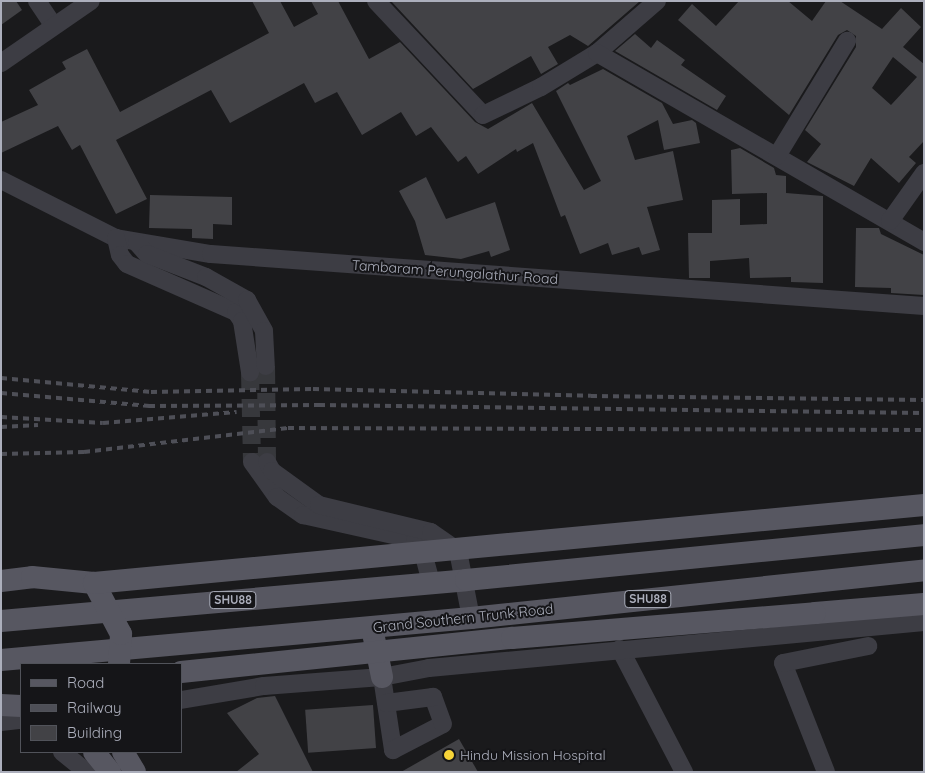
<!DOCTYPE html>
<html>
<head>
<meta charset="utf-8">
<style>
	body { margin:0 }
	#map { position:relative; width:925px; height:773px; overflow:hidden; background:#1a1a1c; font-family:Quicksand,sans-serif }
	div>[style] { position:absolute }
	[style*='--x'] { left:calc(var(--x)*1px); top:calc(var(--y)*1px); width:calc(var(--w)*1px); rotate:calc(var(--a)*1deg) }
	.building>* { inset:0; background:#424246; transform-origin:0 0 }
	.minor-tunnel>* { height:18px; margin-top:-9px; transform-origin:0; background:repeating-linear-gradient(90deg,#37383c 0 18px,transparent 0 27px) }
	.minor>* { height:18px; margin:-9px; padding:0 9px; transform-origin:9px; border-radius:9px; background:#3d3d44 }
	.major>* { height:22px; margin:-11px; padding:0 11px; transform-origin:11px; border-radius:11px; background:#575761 }
	.rail>* { height:4px; margin-top:-2px; transform-origin:0; background:repeating-linear-gradient(90deg,#4e4f57 0 6px,transparent 0 11px) }
	.major-bridge>* { height:22px; margin:-11px; padding:0 11px; transform-origin:11px; border-radius:11px; background:#575761 }
	.dots>* { width:14px; height:14px; translate:-50% -50%; box-sizing:border-box; border:2px solid #151518; border-radius:50% }
	span { translate:-50% -50%; white-space:nowrap; text-align:center; line-height:1.15; -webkit-text-stroke:4px #151518; paint-order:stroke }
	.shield-label span { padding:1px 4px; background:#151518; border:1px solid; border-radius:4px; -webkit-text-stroke-width:0 }
	.shield-label { font-size:12px; color:#acafbc; font-weight:700 }
	.street-label { font-size:14px; color:#acafbc }
	.poi-label { font-size:14px; color:#acafbc }
	.left { translate:0 -50%; text-align:left }
	.frame { position:absolute; inset:0; border:2px solid #acafbc; pointer-events:none }
	.legend { position:absolute; left:20px; top:663px; width:162px; height:90px; box-sizing:border-box; background:#151518; border:1px solid #51535a; margin:0; padding:6px 9px; list-style:none; font-size:15px; color:#acafbc }
	.legend li { display:flex; align-items:center; gap:10px; height:25px }
	.legend b { width:25px; border:1px solid #51535a }
</style>
</head>
<body>
<div id="map">
	<div class="building">
		<div style="clip-path:polygon(1px 1px,16px 1px,22px 10px,1px 25px)"></div>
		<div style="clip-path:polygon(252px 1px,280px 1px,294px 27px,318px 14px,311px 1px,338px 1px,369px 59px,400px 42px,475px 122px,488px 129px,532px 103px,584px 190px,601px 181px,556px 91px,568px 83px,570px 85px,603px 69px,662px 103px,673px 124px,692px 120px,696px 123px,700px 143px,664px 150px,658px 120px,627px 136px,635px 160px,673px 151px,683px 200px,647px 207px,660px 250px,642px 255px,639px 247px,612px 255px,608px 243px,580px 254px,565px 215px,561px 217px,533px 143px,517px 152px,516px 149px,478px 174px,466px 156px,458px 162px,431px 127px,416px 136px,401px 112px,362px 135px,337px 92px,315px 103px,304px 83px,230px 123px,211px 90px,116px 140px,147px 199px,116px 214px,80px 145px,72px 150px,58px 126px,1px 153px,1px 122px,38px 105px,29px 90px,66px 69px,62px 62px,87px 49px,120px 112px,269px 33px)"></div>
		<div style="clip-path:polygon(391px 1px,640px 1px,588px 46px,570px 35px,548px 47px,558px 64px,541px 74px,531px 56px,473px 89px)"></div>
		<div style="clip-path:polygon(evenodd,739px 1px,788px 1px,812px 21px,826px 1px,840px 1px,882px 29px,901px 8px,921px 27px,903px 47px,924px 64px,924px 141px,909px 157px,916px 163px,899px 183px,871px 158px,854px 186px,807px 162px,821px 144px,805px 130px,856px 47px,856px 36px,847px 30px,838px 35px,789px 115px,678px 20px,692px 4px,716px 26px,739px 1px,893px 57px,917px 77px,891px 105px,872px 88px,893px 57px)"></div>
		<div style="clip-path:polygon(635px 34px,651px 48px,657px 40px,685px 60px,681px 65px,726px 96px,717px 110px,615px 51px)"></div>
		<div style="clip-path:polygon(740px 148px,774px 168px,776px 175px,786px 176px,786px 193px,823px 196px,823px 283px,791px 282px,791px 277px,750px 278px,749px 258px,710px 261px,710px 278px,689px 278px,688px 233px,712px 233px,712px 200px,740px 199px,740px 225px,767px 224px,767px 193px,732px 194px,731px 150px)"></div>
		<div style="clip-path:polygon(426px 177px,446px 219px,495px 202px,510px 250px,491px 257px,489px 251px,461px 259px,425px 255px,415px 221px,399px 191px)"></div>
		<div style="clip-path:polygon(150px 195px,232px 197px,232px 225px,213px 224px,213px 239px,192px 238px,192px 229px,149px 228px)"></div>
		<div style="clip-path:polygon(856px 228px,879px 228px,881px 234px,924px 255px,924px 295px,891px 293px,891px 288px,855px 287px)"></div>
		<div style="clip-path:polygon(275px 696px,313px 772px,236px 772px,259px 754px,227px 713px,257px 698px)"></div>
		<div style="left:373px;top:705px;width:43px;height:68px;rotate:86deg"></div>
		<div style="clip-path:polygon(459px 739px,478px 772px,401px 772px)"></div>
	</div>
	<div class="minor-tunnel">
		<div style="--x:266;--y:366;--w:96;--a:89.4"></div>
		<div style="--x:250;--y:372;--w:90;--a:88.7"></div>
	</div>
	<div class="minor">
		<div style="--x:37;--y:1;--w:30;--a:56"></div>
		<div style="--x:376;--y:1;--w:156;--a:46.8"></div>
		<div style="--x:483;--y:115;--w:64;--a:-25.8"></div>
		<div style="--x:541;--y:87;--w:66;--a:-31.3"></div>
		<div style="--x:657;--y:1;--w:79;--a:139.1"></div>
		<div style="--x:597;--y:53;--w:378;--a:30"></div>
		<div style="--x:1;--y:63;--w:109;--a:-34.6"></div>
		<div style="--x:777;--y:156;--w:135;--a:-58.7"></div>
		<div style="--x:1;--y:180;--w:129;--a:26.8"></div>
		<div style="--x:116;--y:238;--w:96;--a:9.6"></div>
		<div style="--x:211;--y:254;--w:715;--a:4.17"></div>
		<div style="--x:890;--y:221;--w:59;--a:-54.7"></div>
		<div style="--x:116;--y:238;--w:17;--a:77"></div>
		<div style="--x:120;--y:255;--w:11;--a:52"></div>
		<div style="--x:127;--y:264;--w:119;--a:23.8"></div>
		<div style="--x:236;--y:312;--w:11;--a:56"></div>
		<div style="--x:242;--y:321;--w:52;--a:81.1"></div>
		<div style="--x:137;--y:243;--w:15;--a:48"></div>
		<div style="--x:147;--y:254;--w:63;--a:21.3"></div>
		<div style="--x:206;--y:277;--w:47;--a:29.3"></div>
		<div style="--x:247;--y:300;--w:35;--a:61"></div>
		<div style="--x:264;--y:331;--w:35;--a:87"></div>
		<div style="--x:252;--y:462;--w:43;--a:54.5"></div>
		<div style="--x:277;--y:497;--w:32;--a:35"></div>
		<div style="--x:303;--y:515;--w:115;--a:12.6"></div>
		<div style="--x:415;--y:540;--w:8;--a:40"></div>
		<div style="--x:421;--y:545;--w:39;--a:75"></div>
		<div style="--x:267;--y:462;--w:10;--a:61"></div>
		<div style="--x:272;--y:471;--w:58;--a:35.9"></div>
		<div style="--x:319;--y:505;--w:115;--a:13.6"></div>
		<div style="--x:431;--y:532;--w:33;--a:35"></div>
		<div style="--x:458;--y:551;--w:68;--a:79"></div>
		<div style="--x:620;--y:649;--w:139;--a:62.5"></div>
		<div style="--x:382;--y:677;--w:74;--a:81.4"></div>
		<div style="--x:393;--y:750;--w:56;--a:-27.5"></div>
		<div style="--x:443;--y:724;--w:29;--a:-110"></div>
		<div style="--x:433;--y:697;--w:47;--a:172.7"></div>
		<div style="--x:181;--y:700;--w:84;--a:-9.6"></div>
		<div style="--x:264;--y:686;--w:118;--a:-4.4"></div>
		<div style="--x:382;--y:677;--w:48;--a:-10.8"></div>
		<div style="--x:429;--y:668;--w:497;--a:-5.3"></div>
		<div style="--x:1;--y:722;--w:20;--a:-6"></div>
		<div style="--x:62;--y:752;--w:32;--a:39"></div>
		<div style="--x:826;--y:772;--w:117;--a:-111.5"></div>
		<div style="--x:783;--y:663;--w:87;--a:-11.3"></div>
	</div>
	<div class="major">
		<div style="--x:1;--y:581;--w:31;--a:-7"></div>
		<div style="--x:32;--y:577;--w:62;--a:5.5"></div>
		<div style="--x:815;--y:613;--w:109;--a:-4.7"></div>
		<div style="--x:1;--y:621;--w:467;--a:-5"></div>
		<div style="--x:466;--y:580;--w:460;--a:-5.6"></div>
		<div style="--x:373;--y:633;--w:45;--a:78.4"></div>
		<div style="--x:1;--y:660;--w:472;--a:-5.1"></div>
		<div style="--x:471;--y:618;--w:456;--a:-6"></div>
		<div style="--x:1;--y:705;--w:20;--a:3"></div>
		<div style="--x:94;--y:752;--w:26;--a:51"></div>
		<div style="--x:123;--y:752;--w:23;--a:59"></div>
	</div>
	<div class="rail">
		<div style="--x:1;--y:378;--w:151;--a:5.3"></div>
		<div style="--x:151;--y:392;--w:162;--a:-1.1"></div>
		<div style="--x:313;--y:389;--w:278;--a:1.4"></div>
		<div style="--x:591;--y:396;--w:333;--a:0.7"></div>
		<div style="--x:1;--y:393;--w:149;--a:5"></div>
		<div style="--x:149;--y:406;--w:170;--a:-0.3"></div>
		<div style="--x:319;--y:405;--w:605;--a:0.76"></div>
		<div style="--x:1;--y:417;--w:102;--a:3.4"></div>
		<div style="--x:103;--y:423;--w:134;--a:-4.7"></div>
		<div style="--x:1;--y:427;--w:37;--a:-3"></div>
		<div style="--x:1;--y:454;--w:83;--a:-1.4"></div>
		<div style="--x:84;--y:452;--w:205;--a:-6.7"></div>
		<div style="--x:288;--y:428;--w:636;--a:0.18"></div>
	</div>
	<div class="major-bridge">
		<div style="--x:119;--y:664;--w:30;--a:-86"></div>
		<div style="--x:121;--y:634;--w:58;--a:-117.9"></div>
		<div style="--x:94;--y:583;--w:834;--a:-5.37"></div>
		<div style="--x:181;--y:672;--w:333;--a:-5.9"></div>
		<div style="--x:512;--y:638;--w:304;--a:-4.7"></div>
	</div>
	<div class="dots">
		<div style="left:449px;top:755px;background:#f7d438"></div>
	</div>
	<div class="shield-label">
		<span style="left:648px;top:599px">SHU88</span>
		<span style="left:233px;top:600px">SHU88</span>
	</div>
	<div class="street-label">
		<span style="left:455px;top:272px;rotate:4deg">Tambaram Perungalathur Road</span>
		<span style="left:463px;top:618px;rotate:-6deg">Grand Southern Trunk Road</span>
	</div>
	<div class="poi-label">
		<span class="left" style="left:460px;top:755px">Hindu Mission Hospital</span>
	</div>
	<div class="frame"></div>
	<ul class="legend">
	<li><b style="height:6px;background:#575761"></b>Road</li>
	<li><b style="height:6px;background:#4e4f57"></b>Railway</li>
	<li><b style="height:14px;background:#424246"></b>Building</li>
	</ul>
</div>
</body>
</html>
